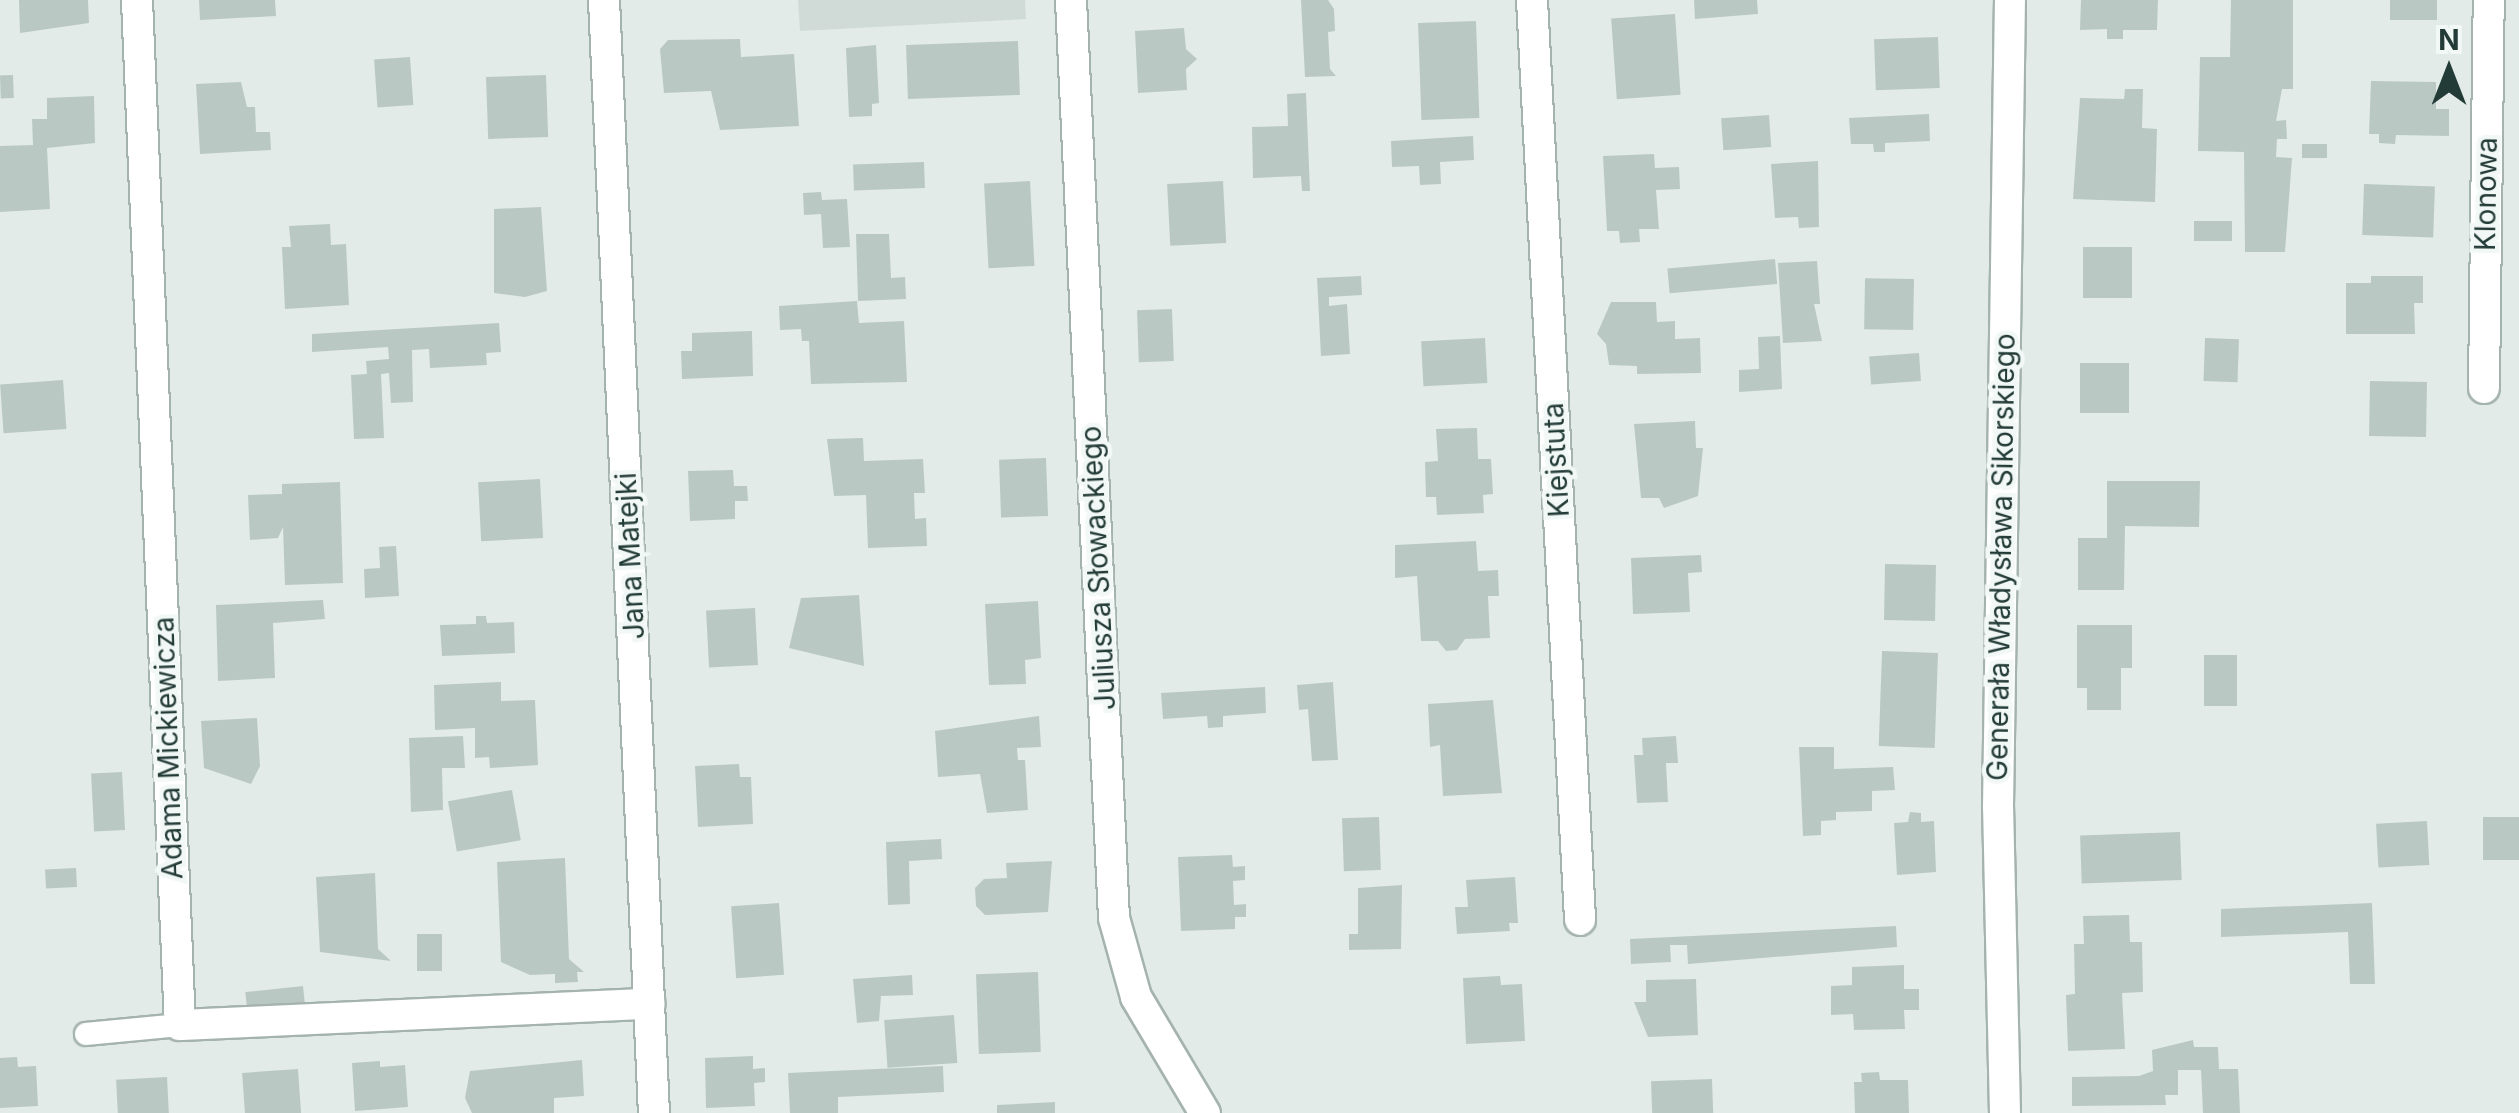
<!DOCTYPE html>
<html>
<head>
<meta charset="utf-8">
<style>
	body { margin:0 }
	#map { position:relative; width:2519px; height:1113px; overflow:hidden; background:#e2ebe8; font-family:Inter,sans-serif }
	div>[style] { position:absolute }
	[style*='--x'] { left:calc(var(--x)*1px); top:calc(var(--y)*1px); width:calc(var(--w)*1px); rotate:calc(var(--a)*1deg) }
	.built>* { inset:0; background:#d0dbd7 }
	.building>* { inset:0; background:#bac8c4; transform-origin:0 0 }
	.roads { filter:drop-shadow(2px 0 #a5b3af) drop-shadow(-2px 0 #a5b3af) drop-shadow(0 2px #a5b3af) drop-shadow(0 -2px #a5b3af) }
	.service>* { height:22px; margin:-11px; padding:0 11px; transform-origin:11px; border-radius:11px; background:#fff }
	.minor>* { height:30px; margin:-15px; padding:0 15px; transform-origin:15px; border-radius:15px; background:#fff }
	.tertiary>* { height:30px; margin:-15px; padding:0 15px; transform-origin:15px; border-radius:15px; background:#fff }
	span { translate:-50% -50%; white-space:nowrap; text-align:center; line-height:1.15; -webkit-text-stroke:9px #f2f8f5; paint-order:stroke }
	.street-label { font-size:28px; color:#233b37 }
	.north { position:absolute; left:2399px; top:20px; width:100px; height:100px; -webkit-text-stroke:8px #f2f8f5; paint-order:stroke; rotate:0deg; font-size:28px; font-weight:700; line-height:40px; text-align:center; color:#233b37 }
	.north::after { content:''; display:block; margin:auto; width:35px; height:45px; background:#233b37; clip-path:polygon(50% 0,100% 100%,50% 72%,0 100%) }
</style>
</head>
<body>
<div id="map">
	<div class="built">
		<div style="clip-path:polygon(798px 0,1025px 0,1026px 19px,800px 31px)"></div>
	</div>
	<div class="building">
		<div style="clip-path:polygon(19px 0,88px 0,89px 23px,20px 33px)"></div>
		<div style="clip-path:polygon(199px 0,275px 0,276px 16px,200px 20px)"></div>
		<div style="clip-path:polygon(1301px 0,1328px 0,1334px 9px,1335px 31px,1328px 32px,1330px 69px,1336px 76px,1305px 77px)"></div>
		<div style="clip-path:polygon(1694px 0,1757px 0,1758px 14px,1695px 19px)"></div>
		<div style="clip-path:polygon(2081px 0,2158px 0,2157px 30px,2123px 30px,2123px 39px,2107px 39px,2107px 29px,2080px 30px)"></div>
		<div style="clip-path:polygon(2231px 0,2293px 0,2293px 89px,2282px 89px,2276px 121px,2286px 120px,2287px 139px,2277px 139px,2276px 157px,2292px 158px,2285px 252px,2245px 252px,2244px 152px,2198px 151px,2200px 57px,2230px 57px)"></div>
		<div style="left:2390px;top:0;width:47px;height:20px"></div>
		<div style="left:1675px;top:14px;width:81px;height:64px;rotate:86deg"></div>
		<div style="left:1476px;top:21px;width:97px;height:58px;rotate:88deg"></div>
		<div style="clip-path:polygon(1184px 28px,1186px 49px,1197px 59px,1186px 69px,1187px 90px,1138px 93px,1135px 31px)"></div>
		<div style="left:1938px;top:37px;width:51px;height:64px;rotate:88deg"></div>
		<div style="clip-path:polygon(740px 39px,741px 57px,794px 54px,799px 126px,720px 130px,711px 91px,664px 93px,660px 49px,668px 40px)"></div>
		<div style="left:1018px;top:41px;width:54px;height:112px;rotate:88deg"></div>
		<div style="clip-path:polygon(876px 45px,879px 103px,872px 104px,872px 116px,849px 117px,846px 48px)"></div>
		<div style="left:410px;top:57px;width:48px;height:36px;rotate:86deg"></div>
		<div style="left:13px;top:75px;width:23px;height:13px;rotate:88deg"></div>
		<div style="left:546px;top:75px;width:62px;height:60px;rotate:88deg"></div>
		<div style="clip-path:polygon(2371px 81px,2436px 82px,2436px 109px,2449px 109px,2449px 136px,2396px 135px,2395px 144px,2379px 143px,2379px 134px,2369px 134px)"></div>
		<div style="clip-path:polygon(241px 82px,247px 107px,255px 107px,256px 132px,270px 132px,271px 150px,200px 154px,196px 84px)"></div>
		<div style="clip-path:polygon(2125px 89px,2143px 89px,2142px 128px,2157px 129px,2155px 202px,2073px 199px,2080px 98px,2124px 99px)"></div>
		<div style="clip-path:polygon(1306px 93px,1310px 191px,1302px 191px,1301px 176px,1253px 178px,1252px 127px,1288px 126px,1287px 94px)"></div>
		<div style="clip-path:polygon(94px 96px,95px 143px,47px 148px,50px 209px,0 212px,0 146px,33px 145px,32px 119px,47px 119px,47px 98px)"></div>
		<div style="clip-path:polygon(1929px 114px,1930px 141px,1885px 143px,1885px 152px,1874px 152px,1873px 144px,1851px 144px,1849px 118px)"></div>
		<div style="left:1769px;top:115px;width:32px;height:48px;rotate:86deg"></div>
		<div style="clip-path:polygon(1473px 136px,1474px 160px,1440px 162px,1441px 184px,1420px 185px,1419px 166px,1392px 167px,1391px 141px)"></div>
		<div style="left:2302px;top:144px;width:25px;height:14px"></div>
		<div style="clip-path:polygon(1654px 154px,1655px 168px,1679px 167px,1680px 189px,1656px 190px,1659px 229px,1639px 229px,1640px 242px,1620px 243px,1619px 231px,1607px 231px,1603px 156px)"></div>
		<div style="clip-path:polygon(1818px 161px,1819px 227px,1799px 228px,1798px 217px,1775px 218px,1771px 164px)"></div>
		<div style="left:924px;top:162px;width:26px;height:71px;rotate:88deg"></div>
		<div style="left:1030px;top:181px;width:85px;height:46px;rotate:87deg"></div>
		<div style="left:1223px;top:181px;width:62px;height:56px;rotate:87deg"></div>
		<div style="left:2364px;top:184px;width:71px;height:51px;rotate:2deg"></div>
		<div style="clip-path:polygon(821px 192px,822px 200px,847px 199px,850px 247px,823px 248px,821px 214px,804px 215px,803px 193px)"></div>
		<div style="clip-path:polygon(541px 207px,547px 291px,525px 297px,494px 293px,494px 209px)"></div>
		<div style="left:2194px;top:221px;width:38px;height:20px"></div>
		<div style="clip-path:polygon(330px 224px,331px 245px,346px 244px,349px 305px,285px 309px,282px 247px,291px 247px,289px 226px)"></div>
		<div style="clip-path:polygon(856px 234px,889px 234px,891px 278px,905px 277px,906px 299px,858px 301px)"></div>
		<div style="left:2083px;top:247px;width:49px;height:51px"></div>
		<div style="left:1775px;top:259px;width:25px;height:108px;rotate:85deg"></div>
		<div style="clip-path:polygon(1817px 261px,1820px 304px,1814px 304px,1822px 341px,1783px 343px,1778px 263px)"></div>
		<div style="clip-path:polygon(1361px 276px,1362px 295px,1329px 297px,1329px 306px,1347px 304px,1350px 354px,1321px 356px,1317px 278px)"></div>
		<div style="clip-path:polygon(2371px 276px,2423px 276px,2423px 303px,2414px 303px,2415px 334px,2346px 334px,2346px 283px,2371px 283px)"></div>
		<div style="left:1914px;top:279px;width:51px;height:49px;rotate:91deg"></div>
		<div style="clip-path:polygon(857px 301px,859px 323px,904px 321px,907px 382px,811px 384px,809px 341px,802px 341px,801px 329px,780px 330px,779px 306px)"></div>
		<div style="clip-path:polygon(1611px 302px,1656px 302px,1657px 322px,1675px 321px,1675px 339px,1700px 338px,1701px 373px,1637px 374px,1637px 366px,1609px 365px,1606px 344px,1597px 334px)"></div>
		<div style="left:1172px;top:309px;width:52px;height:35px;rotate:88deg"></div>
		<div style="clip-path:polygon(499px 323px,501px 352px,486px 353px,487px 365px,430px 368px,429px 349px,412px 350px,413px 402px,391px 403px,389px 373px,381px 374px,384px 438px,354px 439px,351px 375px,367px 374px,366px 361px,389px 359px,388px 347px,312px 352px,312px 334px)"></div>
		<div style="clip-path:polygon(752px 331px,753px 376px,682px 379px,681px 351px,692px 351px,692px 333px)"></div>
		<div style="clip-path:polygon(1780px 336px,1782px 389px,1739px 392px,1739px 370px,1759px 369px,1758px 337px)"></div>
		<div style="left:1485px;top:338px;width:45px;height:64px;rotate:87deg"></div>
		<div style="left:2205px;top:338px;width:34px;height:43px;rotate:2deg"></div>
		<div style="left:1919px;top:353px;width:28px;height:50px;rotate:86deg"></div>
		<div style="left:2080px;top:363px;width:49px;height:50px"></div>
		<div style="left:63px;top:380px;width:49px;height:63px;rotate:86deg"></div>
		<div style="left:2370px;top:381px;width:57px;height:55px;rotate:1deg"></div>
		<div style="clip-path:polygon(1695px 421px,1696px 448px,1703px 448px,1698px 496px,1664px 508px,1659px 498px,1641px 498px,1634px 424px)"></div>
		<div style="clip-path:polygon(1477px 428px,1478px 459px,1491px 459px,1493px 494px,1483px 495px,1484px 513px,1437px 515px,1436px 497px,1426px 497px,1425px 462px,1438px 461px,1436px 429px)"></div>
		<div style="clip-path:polygon(863px 438px,864px 461px,923px 459px,925px 493px,914px 493px,915px 519px,926px 518px,927px 546px,868px 548px,866px 495px,834px 496px,827px 439px)"></div>
		<div style="left:1046px;top:458px;width:58px;height:47px;rotate:88deg"></div>
		<div style="clip-path:polygon(733px 470px,734px 486px,747px 486px,748px 501px,735px 501px,735px 519px,690px 521px,688px 471px)"></div>
		<div style="left:540px;top:479px;width:59px;height:62px;rotate:87deg"></div>
		<div style="clip-path:polygon(2107px 481px,2200px 481px,2199px 527px,2125px 526px,2124px 590px,2078px 590px,2078px 538px,2107px 538px)"></div>
		<div style="clip-path:polygon(340px 482px,343px 583px,285px 585px,283px 527px,278px 538px,250px 540px,248px 495px,282px 494px,282px 484px)"></div>
		<div style="clip-path:polygon(1476px 541px,1478px 571px,1498px 570px,1499px 596px,1488px 596px,1490px 638px,1465px 639px,1457px 650px,1446px 651px,1438px 641px,1421px 641px,1417px 576px,1395px 578px,1395px 545px)"></div>
		<div style="clip-path:polygon(396px 546px,399px 596px,365px 598px,364px 569px,380px 568px,379px 547px)"></div>
		<div style="clip-path:polygon(1701px 555px,1702px 572px,1688px 573px,1690px 612px,1633px 614px,1631px 558px)"></div>
		<div style="left:1885px;top:564px;width:51px;height:56px;rotate:1deg"></div>
		<div style="clip-path:polygon(859px 595px,864px 666px,789px 648px,801px 598px)"></div>
		<div style="clip-path:polygon(323px 600px,325px 619px,273px 623px,275px 678px,218px 681px,216px 605px)"></div>
		<div style="clip-path:polygon(1038px 601px,1041px 658px,1025px 660px,1026px 684px,989px 685px,985px 604px)"></div>
		<div style="left:755px;top:608px;width:57px;height:49px;rotate:87deg"></div>
		<div style="clip-path:polygon(476px 616px,486px 616px,487px 623px,514px 622px,515px 653px,442px 656px,440px 625px,476px 624px)"></div>
		<div style="clip-path:polygon(2077px 625px,2132px 625px,2132px 668px,2121px 668px,2121px 710px,2087px 710px,2087px 688px,2077px 688px)"></div>
		<div style="left:1938px;top:653px;width:95px;height:56px;rotate:92deg"></div>
		<div style="left:2204px;top:655px;width:33px;height:51px"></div>
		<div style="clip-path:polygon(501px 682px,501px 701px,535px 700px,538px 765px,490px 768px,489px 757px,475px 758px,475px 728px,435px 730px,434px 685px)"></div>
		<div style="clip-path:polygon(1333px 682px,1338px 760px,1312px 761px,1308px 709px,1299px 710px,1297px 685px)"></div>
		<div style="clip-path:polygon(1265px 687px,1266px 713px,1223px 716px,1223px 727px,1208px 728px,1207px 716px,1163px 719px,1161px 693px)"></div>
		<div style="clip-path:polygon(1493px 700px,1502px 793px,1443px 796px,1440px 745px,1430px 747px,1428px 704px)"></div>
		<div style="clip-path:polygon(1039px 716px,1041px 747px,1017px 748px,1018px 760px,1025px 760px,1028px 810px,987px 813px,980px 774px,938px 777px,935px 731px)"></div>
		<div style="clip-path:polygon(257px 718px,260px 766px,251px 784px,204px 768px,201px 721px)"></div>
		<div style="clip-path:polygon(463px 736px,465px 768px,442px 768px,443px 810px,411px 812px,409px 738px)"></div>
		<div style="clip-path:polygon(1676px 736px,1678px 763px,1666px 763px,1668px 802px,1637px 803px,1634px 755px,1643px 755px,1642px 738px)"></div>
		<div style="clip-path:polygon(1799px 747px,1834px 747px,1834px 769px,1893px 767px,1895px 790px,1872px 791px,1872px 811px,1836px 812px,1836px 820px,1821px 821px,1821px 835px,1803px 836px)"></div>
		<div style="clip-path:polygon(739px 764px,740px 777px,751px 777px,753px 824px,698px 827px,695px 766px)"></div>
		<div style="left:122px;top:772px;width:58px;height:31px;rotate:87deg"></div>
		<div style="left:512px;top:790px;width:51px;height:65px;rotate:80deg"></div>
		<div style="clip-path:polygon(1910px 812px,1921px 813px,1921px 822px,1934px 821px,1936px 872px,1897px 875px,1894px 823px,1908px 822px)"></div>
		<div style="left:1379px;top:817px;width:53px;height:37px;rotate:88deg"></div>
		<div style="left:2519px;top:817px;width:43px;height:36px;rotate:90deg"></div>
		<div style="left:2427px;top:821px;width:44px;height:51px;rotate:87deg"></div>
		<div style="left:2180px;top:832px;width:48px;height:100px;rotate:88deg"></div>
		<div style="clip-path:polygon(941px 839px,942px 859px,909px 861px,910px 904px,888px 905px,886px 842px)"></div>
		<div style="clip-path:polygon(1232px 855px,1233px 867px,1245px 866px,1245px 880px,1233px 881px,1234px 905px,1246px 904px,1246px 917px,1235px 917px,1235px 929px,1181px 931px,1178px 857px)"></div>
		<div style="clip-path:polygon(565px 858px,569px 959px,584px 972px,577px 972px,578px 982px,555px 983px,555px 974px,530px 975px,501px 962px,497px 862px)"></div>
		<div style="clip-path:polygon(1052px 861px,1048px 912px,985px 915px,976px 906px,975px 888px,984px 879px,1007px 878px,1006px 863px)"></div>
		<div style="left:76px;top:868px;width:19px;height:31px;rotate:87deg"></div>
		<div style="clip-path:polygon(375px 873px,378px 949px,391px 961px,320px 952px,316px 877px)"></div>
		<div style="clip-path:polygon(1515px 877px,1518px 923px,1509px 923px,1510px 931px,1457px 934px,1455px 907px,1468px 907px,1466px 880px)"></div>
		<div style="clip-path:polygon(1402px 885px,1401px 949px,1349px 950px,1349px 934px,1358px 934px,1358px 888px)"></div>
		<div style="left:779px;top:903px;width:72px;height:48px;rotate:86deg"></div>
		<div style="clip-path:polygon(2372px 903px,2375px 984px,2350px 984px,2348px 932px,2221px 937px,2221px 909px)"></div>
		<div style="clip-path:polygon(2129px 915px,2130px 942px,2142px 942px,2143px 992px,2122px 993px,2125px 1049px,2068px 1051px,2066px 995px,2075px 994px,2074px 944px,2084px 944px,2083px 916px)"></div>
		<div style="clip-path:polygon(1896px 926px,1897px 947px,1688px 964px,1687px 945px,1670px 945px,1671px 962px,1631px 964px,1630px 939px)"></div>
		<div style="left:417px;top:934px;width:25px;height:37px"></div>
		<div style="clip-path:polygon(1904px 965px,1904px 989px,1919px 989px,1919px 1010px,1904px 1010px,1905px 1029px,1854px 1030px,1853px 1014px,1831px 1015px,1831px 986px,1852px 985px,1852px 967px)"></div>
		<div style="left:1038px;top:972px;width:80px;height:62px;rotate:88deg"></div>
		<div style="clip-path:polygon(912px 975px,913px 995px,881px 996px,879px 1021px,857px 1023px,853px 979px)"></div>
		<div style="clip-path:polygon(1500px 976px,1501px 985px,1522px 984px,1525px 1041px,1466px 1044px,1463px 978px)"></div>
		<div style="clip-path:polygon(1696px 979px,1698px 1035px,1648px 1037px,1634px 1002px,1646px 1002px,1646px 980px)"></div>
		<div style="left:303px;top:986px;width:19px;height:58px;rotate:84deg"></div>
		<div style="left:954px;top:1015px;width:48px;height:70px;rotate:86deg"></div>
		<div style="clip-path:polygon(2193px 1040px,2194px 1047px,2218px 1047px,2219px 1069px,2238px 1069px,2240px 1113px,2203px 1113px,2201px 1070px,2178px 1070px,2178px 1095px,2165px 1095px,2166px 1105px,2072px 1106px,2072px 1077px,2139px 1076px,2153px 1071px,2152px 1050px)"></div>
		<div style="clip-path:polygon(753px 1056px,753px 1069px,765px 1068px,765px 1082px,754px 1083px,755px 1106px,706px 1108px,705px 1058px)"></div>
		<div style="clip-path:polygon(17px 1057px,18px 1067px,36px 1066px,38px 1106px,0 1108px,0 1058px)"></div>
		<div style="clip-path:polygon(582px 1060px,584px 1096px,554px 1098px,554px 1113px,472px 1113px,465px 1098px,470px 1071px)"></div>
		<div style="clip-path:polygon(380px 1061px,380px 1067px,405px 1065px,408px 1107px,355px 1111px,352px 1063px)"></div>
		<div style="clip-path:polygon(943px 1066px,944px 1092px,838px 1097px,838px 1113px,790px 1113px,788px 1073px)"></div>
		<div style="left:298px;top:1069px;width:44px;height:56px;rotate:86deg"></div>
		<div style="clip-path:polygon(1879px 1072px,1880px 1080px,1908px 1080px,1909px 1113px,1855px 1113px,1854px 1082px,1862px 1082px,1861px 1073px)"></div>
		<div style="left:167px;top:1077px;width:36px;height:51px;rotate:87deg"></div>
		<div style="left:1712px;top:1079px;width:34px;height:61px;rotate:88deg"></div>
		<div style="clip-path:polygon(1055px 1102px,1055px 1113px,997px 1113px,997px 1105px)"></div>
	</div>
	<div class="roads">
		<div class="service">
			<div style="--x:86;--y:1034;--w:94;--a:-5.5"></div>
		</div>
		<div class="minor">
			<div style="--x:137;--y:0;--w:1026;--a:87.6"></div>
			<div style="--x:180;--y:1025;--w:470;--a:-2.6"></div>
			<div style="--x:604;--y:0;--w:1114;--a:87.43"></div>
			<div style="--x:1071;--y:0;--w:919;--a:87.32"></div>
			<div style="--x:1114;--y:918;--w:82;--a:74.4"></div>
			<div style="--x:1136;--y:997;--w:135;--a:59.3"></div>
			<div style="--x:1532;--y:0;--w:921;--a:87.01"></div>
			<div style="--x:2484;--y:388;--w:388;--a:-89.3"></div>
		</div>
		<div class="tertiary">
			<div style="--x:2005;--y:1113;--w:306;--a:-91.3"></div>
			<div style="--x:1998;--y:807;--w:807;--a:-89.15"></div>
		</div>
	</div>
	<div class="street-label">
		<span style="left:2486px;top:194px;rotate:-89deg">Klonowa</span>
		<span style="left:1556px;top:460px;rotate:-93deg">Kiejstuta</span>
		<span style="left:630px;top:556px;rotate:-93deg">Jana Matejki</span>
		<span style="left:2001px;top:557px;rotate:-89deg">Generała Władysława Sikorskiego</span>
		<span style="left:1098px;top:568px;rotate:-93deg">Juliusza Słowackiego</span>
		<span style="left:168px;top:748px;rotate:-92deg">Adama Mickiewicza</span>
	</div>
	<div class="north">N</div>
</div>
</body>
</html>
